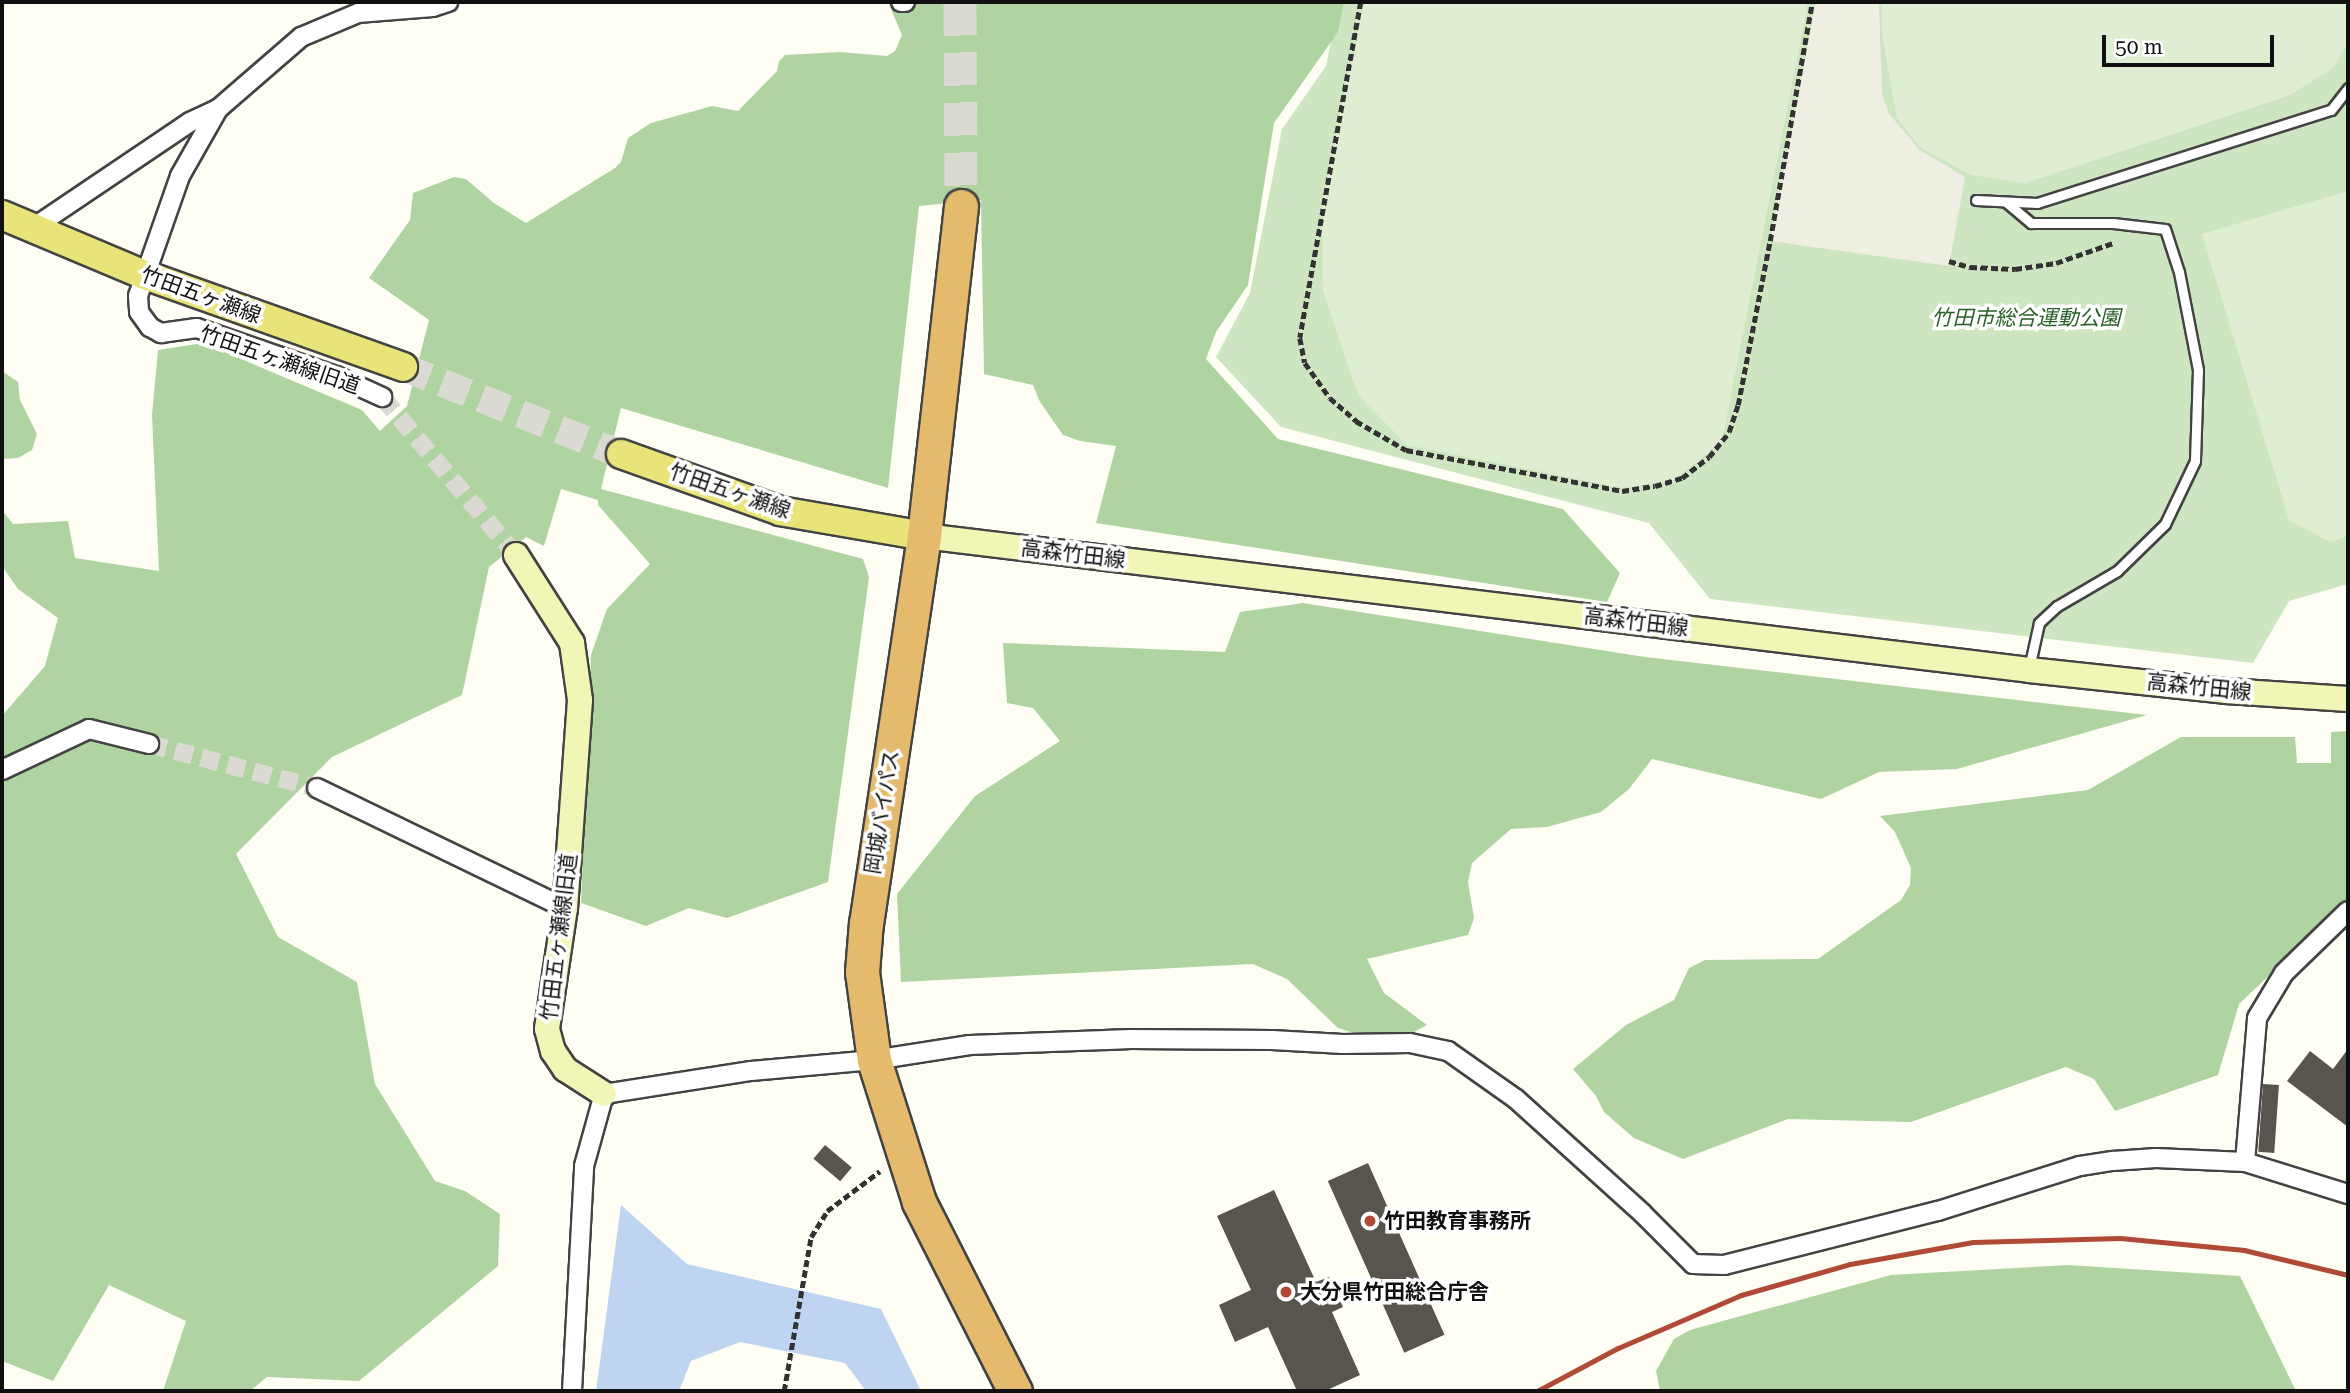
<!DOCTYPE html>
<html>
<head>
<meta charset="utf-8">
<style>
	body { margin:0 }
	#map { position:relative; width:2350px; height:1393px; overflow:hidden; background:#fefef5; font-family:"Roboto Serif","Noto Sans JP",serif }
	div>[style] { position:absolute }
	[style*='--x'] { left:calc(var(--x)*1px); top:calc(var(--y)*1px); width:calc(var(--w)*1px); rotate:calc(var(--a)*1deg) }
	.green>* { inset:0; background:#cde5c1 }
	.forest>* { inset:0; background:#afd4a2 }
	.pitch>* { inset:0; background:#dfeed2 }
	.plaza>* { inset:0; background:#efeee3 }
	.water>* { inset:0; background:#bfd4f0 }
	.building>* { inset:0; background:#58544e; transform-origin:0 0 }
	.street-tunnel>* { height:18px; margin-top:-9px; transform-origin:0; background:repeating-linear-gradient(90deg,#dadad3 0 18px,transparent 0 27px) }
	.primary-tunnel>* { height:28px; margin-top:-14px; transform-origin:0; background:repeating-linear-gradient(90deg,#dadad3 0 28px,transparent 0 42px) }
	.highway-tunnel>* { height:33px; margin-top:-16.5px; transform-origin:0; background:repeating-linear-gradient(90deg,#dadad3 0 33px,transparent 0 50px) }
	.path>* { height:4.5px; margin-top:-2.25px; transform-origin:0; background:repeating-linear-gradient(90deg,#323232 0 7px,transparent 0 10.5px) }
	.roads { filter:drop-shadow(2px 0 #434343) drop-shadow(-2px 0 #434343) drop-shadow(0 2px #434343) drop-shadow(0 -2px #434343) }
	.lane>* { height:9px; margin:-4.5px; padding:0 4.5px; transform-origin:4.5px; border-radius:4.5px; background:#fff }
	.street>* { height:18px; margin:-9px; padding:0 9px; transform-origin:9px; border-radius:9px; background:#fff }
	.secondary>* { height:24px; margin:-12px; padding:0 12px; transform-origin:12px; border-radius:12px; background:#f1f6b7 }
	.primary>* { height:28px; margin:-14px; padding:0 14px; transform-origin:14px; border-radius:14px; background:#e9e479 }
	.highway>* { height:33px; margin:-16.5px; padding:0 16.5px; transform-origin:16.5px; border-radius:16.5px; background:#e4ba6d }
	.rail>* { height:5px; margin:-2.5px; padding:0 2.5px; transform-origin:2.5px; border-radius:2.5px; background:#b14937 }
	.dots>* { width:19px; height:19px; translate:-50% -50%; box-sizing:border-box; border:4px solid #fff; border-radius:50% }
	span { translate:-50% -50%; white-space:nowrap; text-align:center; line-height:1.15; -webkit-text-stroke:7px #fff; paint-order:stroke }
	.street-label { font-size:21px; color:#101010 }
	.park-label { font-size:21px; color:#286127; font-style:italic }
	.poi-label { font-size:21px; color:#101010; font-weight:700 }
	.left { translate:0 -50%; text-align:left }
	.frame { position:absolute; inset:0; border:4px solid #101010; pointer-events:none }
	.scale { position:absolute; left:2102px; top:35px; width:172px; height:32px; box-sizing:border-box; border:4px solid #101010; border-top:0; padding-left:9px; font-size:21px; line-height:24px; white-space:nowrap; color:#101010; -webkit-text-stroke:5px #fff; paint-order:stroke }
</style>
</head>
<body>
<div id="map">
	<div class="green">
		<div style="clip-path:polygon(1339px 2px,2348px 2px,2348px 584px,2289px 601px,2253px 663px,1710px 599px,1649px 523px,1281px 427px,1216px 357px,1250px 293px,1282px 129px,1326px 66px)"></div>
	</div>
	<div class="forest">
		<div style="clip-path:polygon(888px 2px,1344px 2px,1338px 32px,1274px 123px,1248px 285px,1216px 332px,1206px 359px,1278px 439px,1563px 509px,1620px 573px,1607px 602px,1096px 523px,1116px 446px,1080px 441px,1063px 435px,1040px 402px,1033px 385px,984px 374px,981px 200px,919px 206px,888px 488px,621px 408px,601px 489px,863px 559px,869px 577px,828px 882px,727px 918px,689px 908px,646px 926px,581px 903px,591px 655px,607px 609px,650px 564px,598px 505px,598px 500px,561px 489px,544px 546px,526px 537px,489px 567px,462px 695px,332px 757px,236px 854px,278px 937px,357px 982px,375px 1084px,435px 1181px,465px 1191px,500px 1214px,498px 1266px,359px 1381px,267px 1377px,250px 1391px,163px 1391px,186px 1321px,109px 1285px,53px 1381px,2px 1361px,2px 716px,45px 666px,58px 618px,18px 589px,2px 566px,2px 510px,13px 524px,68px 521px,75px 558px,159px 571px,152px 415px,158px 350px,203px 343px,362px 410px,380px 431px,407px 406px,429px 320px,369px 278px,410px 220px,413px 193px,454px 177px,466px 179px,494px 203px,526px 223px,615px 168px,621px 162px,628px 138px,651px 123px,712px 106px,738px 111px,777px 71px,779px 61px,785px 55px,840px 52px,887px 56px,895px 51px,902px 35px)"></div>
		<div style="clip-path:polygon(2px 371px,18px 382px,20px 400px,37px 434px,32px 450px,18px 458px,2px 459px)"></div>
		<div style="clip-path:polygon(1303px 603px,1645px 657px,2147px 715px,1957px 769px,1879px 772px,1821px 799px,1652px 759px,1629px 789px,1601px 812px,1547px 827px,1511px 829px,1472px 863px,1468px 882px,1474px 918px,1468px 935px,1367px 959px,1384px 993px,1427px 1025px,1412px 1033px,1354px 1033px,1338px 1028px,1287px 979px,1253px 964px,901px 982px,897px 894px,975px 796px,1060px 741px,1033px 708px,1007px 703px,1003px 643px,1225px 652px,1240px 612px)"></div>
		<div style="clip-path:polygon(2348px 731px,2348px 901px,2239px 1004px,2218px 1075px,2115px 1111px,2094px 1079px,2066px 1067px,1911px 1122px,1788px 1119px,1683px 1159px,1634px 1138px,1604px 1112px,1596px 1096px,1573px 1069px,1626px 1025px,1674px 1000px,1689px 968px,1705px 960px,1818px 959px,1901px 900px,1910px 885px,1911px 868px,1895px 832px,1880px 816px,2088px 790px,2181px 737px,2295px 737px,2297px 763px,2331px 763px,2331px 732px)"></div>
		<div style="clip-path:polygon(2068px 1265px,2240px 1276px,2296px 1391px,1660px 1391px,1656px 1371px,1674px 1339px,1690px 1330px,1891px 1275px)"></div>
	</div>
	<div class="pitch">
		<div style="clip-path:polygon(1364px 2px,1808px 2px,1722px 441px,1674px 480px,1622px 488px,1407px 445px,1358px 395px,1323px 291px,1322px 204px)"></div>
		<div style="clip-path:polygon(1882px 2px,2348px 2px,2348px 44px,2333px 68px,2290px 95px,2025px 183px,1971px 175px,1921px 148px,1897px 119px,1882px 34px)"></div>
		<div style="clip-path:polygon(2348px 191px,2348px 536px,2330px 542px,2289px 520px,2202px 234px)"></div>
	</div>
	<div class="plaza">
		<div style="clip-path:polygon(1816px 2px,1879px 2px,1882px 94px,1889px 114px,1920px 150px,1965px 177px,1949px 266px,1770px 241px)"></div>
	</div>
	<div class="water">
		<div style="clip-path:polygon(621px 1205px,687px 1264px,881px 1309px,921px 1391px,866px 1391px,845px 1363px,740px 1342px,691px 1361px,679px 1391px,596px 1391px)"></div>
	</div>
	<div class="building">
		<div style="clip-path:polygon(2348px 1049px,2348px 1127px,2287px 1081px,2310px 1051px,2333px 1069px)"></div>
		<div style="left:2263px;top:1084px;width:16px;height:68px;rotate:4deg"></div>
		<div style="left:825px;top:1145px;width:35px;height:18px;rotate:40deg"></div>
		<div style="left:1368px;top:1163px;width:188px;height:44px;rotate:66deg"></div>
		<div style="clip-path:polygon(1274px 1190px,1316px 1282px,1329px 1277px,1343px 1307px,1332px 1312px,1360px 1375px,1325px 1391px,1297px 1391px,1268px 1327px,1235px 1342px,1219px 1305px,1251px 1290px,1217px 1216px)"></div>
	</div>
	<div class="street-tunnel">
		<div style="--x:382;--y:397;--w:207;--a:49.7"></div>
		<div style="--x:149;--y:744;--w:174;--a:14.7"></div>
	</div>
	<div class="primary-tunnel">
		<div style="--x:403;--y:367;--w:235;--a:21.8"></div>
	</div>
	<div class="highway-tunnel">
		<div style="--x:960;--y:2;--w:204;--a:89.7"></div>
	</div>
	<div class="path">
		<div style="--x:1361;--y:2;--w:341;--a:100.3"></div>
		<div style="--x:1300;--y:338;--w:25;--a:79"></div>
		<div style="--x:1305;--y:363;--w:43;--a:54.5"></div>
		<div style="--x:1330;--y:398;--w:35;--a:41"></div>
		<div style="--x:1356;--y:421;--w:58;--a:30.1"></div>
		<div style="--x:1406;--y:450;--w:220;--a:10.7"></div>
		<div style="--x:1622;--y:491;--w:33;--a:-9"></div>
		<div style="--x:1655;--y:486;--w:28;--a:-17"></div>
		<div style="--x:1682;--y:478;--w:34;--a:-38"></div>
		<div style="--x:1709;--y:457;--w:32;--a:-51"></div>
		<div style="--x:1729;--y:432;--w:28;--a:-72"></div>
		<div style="--x:1738;--y:405;--w:167;--a:-79"></div>
		<div style="--x:1770;--y:241;--w:243;--a:-80"></div>
		<div style="--x:1949;--y:261;--w:22;--a:16"></div>
		<div style="--x:1970;--y:267;--w:45;--a:2.5"></div>
		<div style="--x:2015;--y:269;--w:41;--a:-8.3"></div>
		<div style="--x:2056;--y:263;--w:60;--a:-19.3"></div>
		<div style="--x:784;--y:1391;--w:156;--a:-80.1"></div>
		<div style="--x:811;--y:1237;--w:31;--a:-58"></div>
		<div style="--x:827;--y:1211;--w:66;--a:-37"></div>
	</div>
	<div class="roads">
		<div class="lane">
			<div style="--x:1976;--y:200;--w:61;--a:2.8"></div>
			<div style="--x:2037;--y:203;--w:308;--a:-17.6"></div>
			<div style="--x:2331;--y:110;--w:28;--a:-52"></div>
			<div style="--x:2006;--y:202;--w:33;--a:40"></div>
			<div style="--x:2031;--y:223;--w:82;--a:0"></div>
			<div style="--x:2113;--y:223;--w:52;--a:6.6"></div>
			<div style="--x:2165;--y:229;--w:45;--a:72"></div>
			<div style="--x:2179;--y:272;--w:100;--a:79"></div>
			<div style="--x:2198;--y:370;--w:91;--a:91.9"></div>
			<div style="--x:2195;--y:461;--w:70;--a:115.5"></div>
			<div style="--x:2165;--y:524;--w:67;--a:135.6"></div>
			<div style="--x:2117;--y:571;--w:69;--a:149.7"></div>
			<div style="--x:2057;--y:606;--w:25;--a:137"></div>
			<div style="--x:2039;--y:623;--w:46;--a:102.5"></div>
		</div>
		<div class="street">
			<div style="--x:901;--y:2;--w:4;--a:0"></div>
			<div style="--x:218;--y:109;--w:77;--a:119.6"></div>
			<div style="--x:180;--y:176;--w:127;--a:109.3"></div>
			<div style="--x:138;--y:296;--w:16;--a:86"></div>
			<div style="--x:139;--y:312;--w:19;--a:54"></div>
			<div style="--x:150;--y:327;--w:13;--a:29"></div>
			<div style="--x:161;--y:333;--w:36;--a:-8"></div>
			<div style="--x:197;--y:328;--w:147;--a:19.1"></div>
			<div style="--x:336;--y:376;--w:51;--a:24.5"></div>
			<div style="--x:33;--y:228;--w:189;--a:-34"></div>
			<div style="--x:190;--y:122;--w:31;--a:-25"></div>
			<div style="--x:218;--y:109;--w:110;--a:-40.9"></div>
			<div style="--x:301;--y:37;--w:62;--a:-22.8"></div>
			<div style="--x:358;--y:13;--w:75;--a:-4.6"></div>
			<div style="--x:433;--y:7;--w:16;--a:-18"></div>
			<div style="--x:2;--y:770;--w:96;--a:-25.2"></div>
			<div style="--x:89;--y:729;--w:62;--a:14"></div>
			<div style="--x:317;--y:788;--w:276;--a:25.8"></div>
			<div style="--x:2245;--y:1162;--w:144;--a:-85.2"></div>
			<div style="--x:2257;--y:1018;--w:52;--a:-59"></div>
			<div style="--x:2284;--y:973;--w:89;--a:-44.1"></div>
			<div style="--x:572;--y:1391;--w:225;--a:-86.9"></div>
			<div style="--x:584;--y:1166;--w:75;--a:-74.5"></div>
			<div style="--x:604;--y:1094;--w:149;--a:-8.9"></div>
			<div style="--x:751;--y:1071;--w:123;--a:-5.1"></div>
			<div style="--x:874;--y:1060;--w:97;--a:-8.9"></div>
			<div style="--x:970;--y:1045;--w:161;--a:-2.1"></div>
			<div style="--x:1131;--y:1039;--w:141;--a:0.4"></div>
			<div style="--x:1272;--y:1040;--w:71;--a:3.2"></div>
			<div style="--x:1343;--y:1044;--w:67;--a:-0.9"></div>
			<div style="--x:1410;--y:1043;--w:39;--a:12"></div>
			<div style="--x:1448;--y:1051;--w:83;--a:35.2"></div>
			<div style="--x:1516;--y:1099;--w:170;--a:42.1"></div>
			<div style="--x:1642;--y:1213;--w:72;--a:45"></div>
			<div style="--x:1693;--y:1264;--w:31;--a:2"></div>
			<div style="--x:1724;--y:1265;--w:221;--a:-14.2"></div>
			<div style="--x:1938;--y:1211;--w:149;--a:-17.6"></div>
			<div style="--x:2080;--y:1166;--w:33;--a:-9"></div>
			<div style="--x:2113;--y:1161;--w:43;--a:-4"></div>
			<div style="--x:2156;--y:1158;--w:89;--a:2.6"></div>
			<div style="--x:2245;--y:1162;--w:108;--a:17.3"></div>
		</div>
		<div class="secondary">
			<div style="--x:924;--y:536;--w:1113;--a:6.91"></div>
			<div style="--x:2029;--y:670;--w:199;--a:6.1"></div>
			<div style="--x:2227;--y:691;--w:121;--a:3.8"></div>
			<div style="--x:516;--y:555;--w:104;--a:57.5"></div>
			<div style="--x:572;--y:643;--w:58;--a:82"></div>
			<div style="--x:580;--y:700;--w:209;--a:94.1"></div>
			<div style="--x:565;--y:908;--w:122;--a:98.5"></div>
			<div style="--x:547;--y:1029;--w:23;--a:75"></div>
			<div style="--x:553;--y:1051;--w:22;--a:56"></div>
			<div style="--x:565;--y:1069;--w:46;--a:32.7"></div>
		</div>
		<div class="primary">
			<div style="--x:2;--y:215;--w:155;--a:22.8"></div>
			<div style="--x:145;--y:275;--w:274;--a:19.6"></div>
			<div style="--x:621;--y:454;--w:169;--a:19.7"></div>
			<div style="--x:780;--y:511;--w:146;--a:9.8"></div>
		</div>
		<div class="highway">
			<div style="--x:961;--y:206;--w:332;--a:96.4"></div>
			<div style="--x:924;--y:536;--w:390;--a:98.5"></div>
			<div style="--x:866;--y:922;--w:50;--a:94.6"></div>
			<div style="--x:862;--y:972;--w:89;--a:82.2"></div>
			<div style="--x:874;--y:1060;--w:149;--a:72.4"></div>
			<div style="--x:919;--y:1202;--w:212;--a:63.1"></div>
		</div>
	</div>
	<div class="rail">
		<div style="--x:1537;--y:1391;--w:92;--a:-28"></div>
		<div style="--x:1618;--y:1348;--w:134;--a:-23.3"></div>
		<div style="--x:1741;--y:1295;--w:113;--a:-15.9"></div>
		<div style="--x:1850;--y:1264;--w:125;--a:-10.1"></div>
		<div style="--x:1973;--y:1242;--w:147;--a:-1.6"></div>
		<div style="--x:2120;--y:1238;--w:125;--a:5.5"></div>
		<div style="--x:2244;--y:1250;--w:107;--a:13.5"></div>
	</div>
	<div class="dots">
		<div style="left:1370px;top:1221px;background:#b14937"></div>
		<div style="left:1286px;top:1292px;background:#b14937"></div>
	</div>
	<div class="street-label">
		<span style="left:201px;top:295px;rotate:20deg">竹田五ヶ瀬線</span>
		<span style="left:280px;top:360px;rotate:19deg">竹田五ヶ瀬線旧道</span>
		<span style="left:730px;top:491px;rotate:19deg">竹田五ヶ瀬線</span>
		<span style="left:1073px;top:554px;rotate:7deg">高森竹田線</span>
		<span style="left:1636px;top:622px;rotate:7deg">高森竹田線</span>
		<span style="left:2199px;top:687px;rotate:6deg">高森竹田線</span>
		<span style="left:882px;top:812px;rotate:-81deg">岡城バイパス</span>
		<span style="left:559px;top:937px;rotate:-83deg">竹田五ヶ瀬線旧道</span>
	</div>
	<div class="park-label">
		<span style="left:2026px;top:318px">竹田市総合運動公園</span>
	</div>
	<div class="poi-label">
		<span class="left" style="left:1384px;top:1221px">竹田教育事務所</span>
		<span class="left" style="left:1300px;top:1292px">大分県竹田総合庁舎</span>
	</div>
	<div class="frame"></div>
	<div class="scale">50 m</div>
</div>
</body>
</html>
